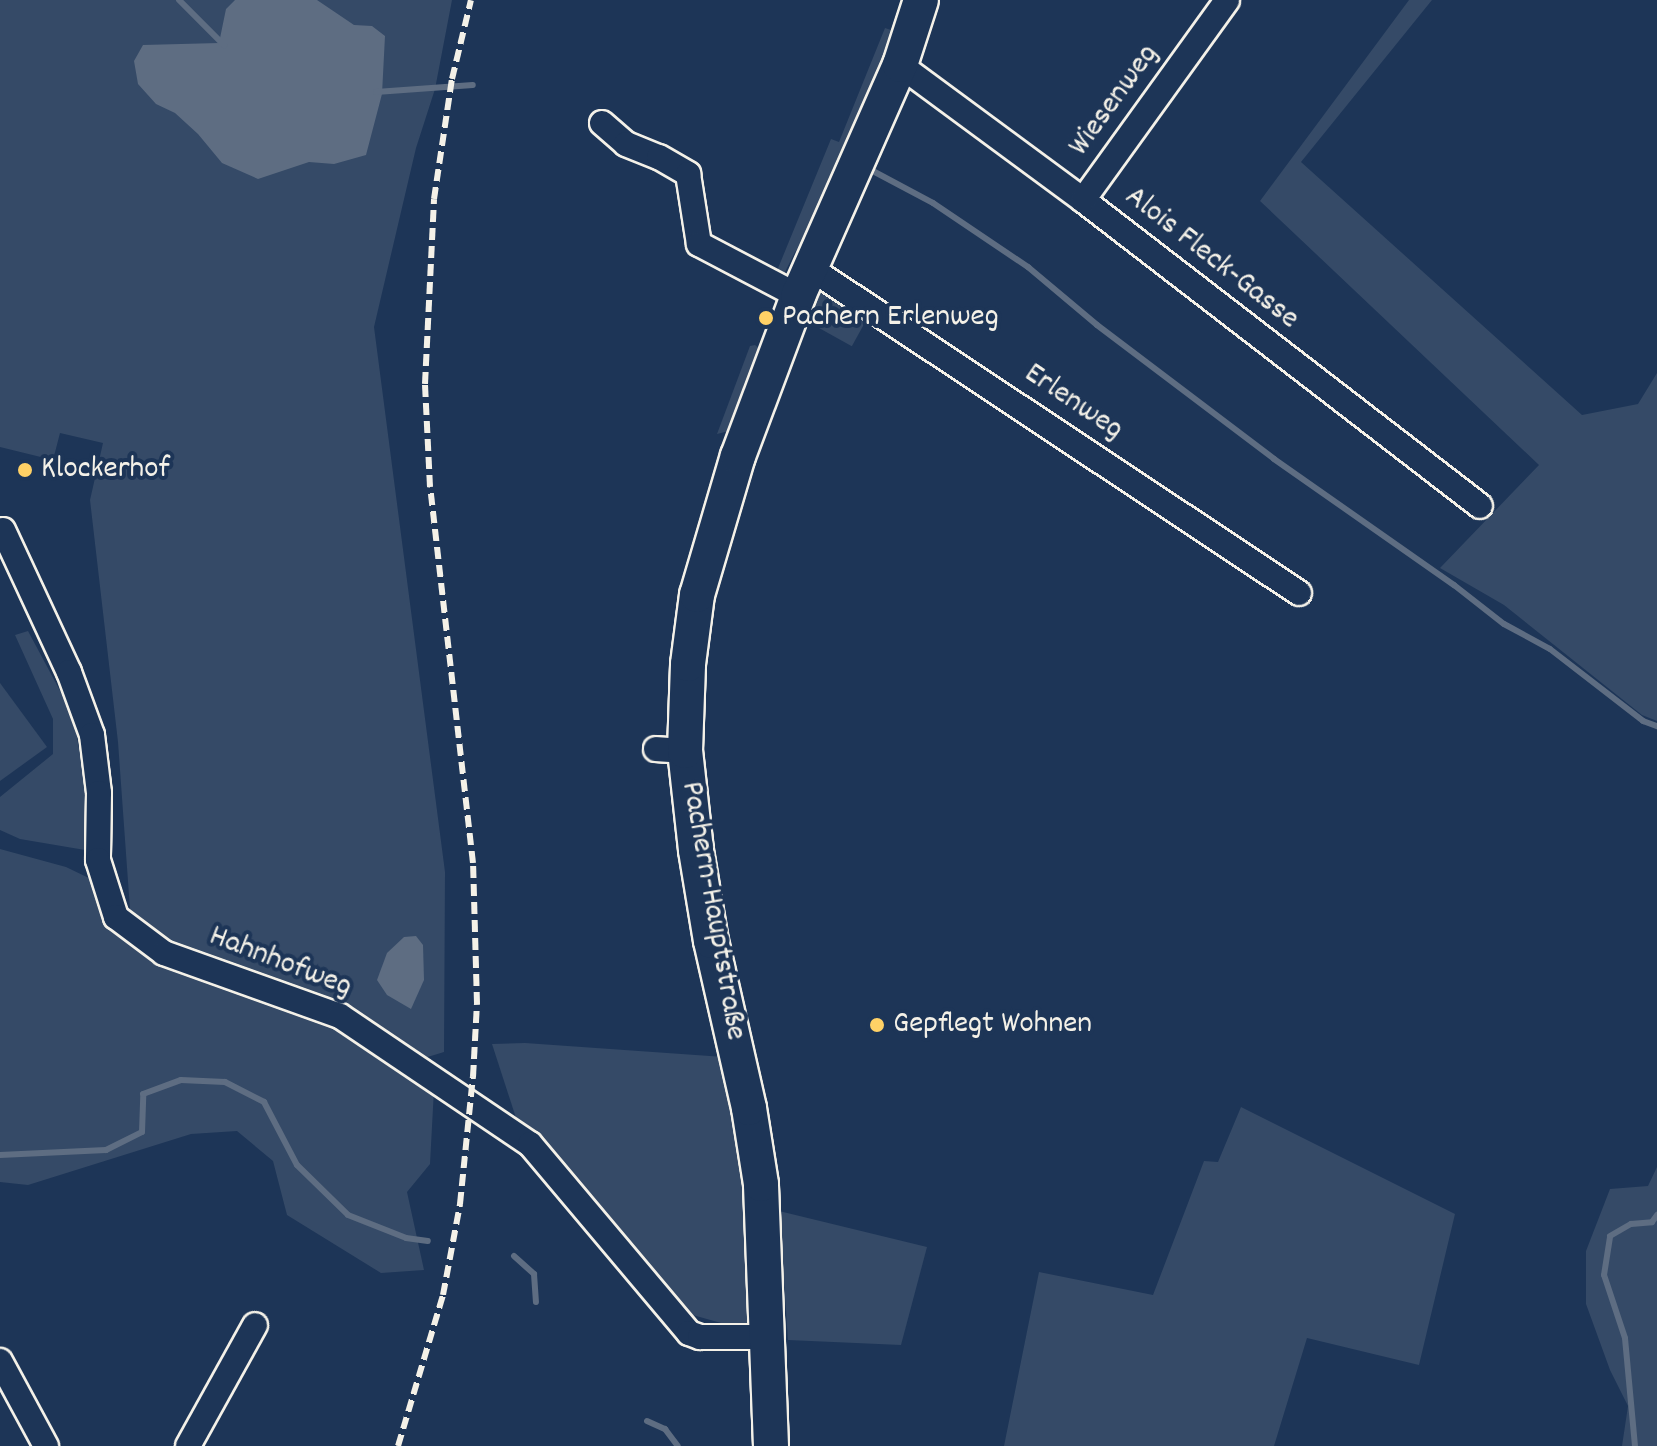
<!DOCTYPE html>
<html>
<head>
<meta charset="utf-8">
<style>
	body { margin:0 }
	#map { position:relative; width:1657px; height:1446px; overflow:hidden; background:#1d3557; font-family:Dekko,sans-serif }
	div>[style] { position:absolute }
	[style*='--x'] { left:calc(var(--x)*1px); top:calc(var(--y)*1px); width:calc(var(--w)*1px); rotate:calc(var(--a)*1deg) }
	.green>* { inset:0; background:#354a67; transform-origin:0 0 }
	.water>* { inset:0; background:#5e6d82 }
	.stream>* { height:6px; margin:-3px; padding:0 3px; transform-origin:3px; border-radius:3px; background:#5e6d82 }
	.roads { filter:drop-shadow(2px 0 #f4f1e8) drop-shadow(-2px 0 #f4f1e8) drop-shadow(0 2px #f4f1e8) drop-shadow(0 -2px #f4f1e8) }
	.minor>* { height:24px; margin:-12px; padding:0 12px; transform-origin:12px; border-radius:12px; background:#1d3557 }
	.secondary>* { height:34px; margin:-17px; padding:0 17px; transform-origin:17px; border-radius:17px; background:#1d3557 }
	.rail>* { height:6px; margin-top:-3px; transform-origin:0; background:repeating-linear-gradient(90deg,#f4f1e8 0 12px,transparent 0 18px) }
	.dots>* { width:22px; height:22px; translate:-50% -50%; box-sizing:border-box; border:4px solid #1d3557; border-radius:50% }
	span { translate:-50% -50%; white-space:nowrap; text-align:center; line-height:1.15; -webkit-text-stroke:8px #1d3557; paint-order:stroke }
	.street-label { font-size:32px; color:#f4f1e8 }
	.poi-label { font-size:32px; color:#f4f1e8 }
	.left { translate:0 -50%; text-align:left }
</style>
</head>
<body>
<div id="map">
	<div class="green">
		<div style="clip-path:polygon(0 0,452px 0,435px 89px,416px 148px,374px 327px,445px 872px,444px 1052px,421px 1059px,204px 964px,131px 923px,118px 742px,90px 500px,103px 443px,60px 433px,53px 460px,0 447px)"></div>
		<div style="clip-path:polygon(1409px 0,1432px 0,1301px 162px,1582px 415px,1638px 404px,1657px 373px,1657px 721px,1642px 715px,1504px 605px,1440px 568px,1539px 465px,1260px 201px)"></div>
		<div style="clip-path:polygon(885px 28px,891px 30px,893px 37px,828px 211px,795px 252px,783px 276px,774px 278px,831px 139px,839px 142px)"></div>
		<div style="left:820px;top:284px;width:58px;height:39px;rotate:29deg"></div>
		<div style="clip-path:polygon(755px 345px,761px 350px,733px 430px,717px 434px,750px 346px)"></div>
		<div style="clip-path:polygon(28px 631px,73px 715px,85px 783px,85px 850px,20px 839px,0 830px,0 797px,53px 754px,53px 719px,15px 635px)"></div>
		<div style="clip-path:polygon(0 683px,47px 747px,0 781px)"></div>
		<div style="clip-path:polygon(0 849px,66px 867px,93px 880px,118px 928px,334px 1021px,434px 1089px,430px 1164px,407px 1192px,424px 1270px,381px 1273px,287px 1215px,273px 1161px,237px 1131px,191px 1134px,28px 1185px,0 1182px)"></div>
		<div style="clip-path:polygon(525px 1043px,724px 1057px,751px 1184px,757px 1322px,739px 1328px,689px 1314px,643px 1269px,517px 1121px,492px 1044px)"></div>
		<div style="clip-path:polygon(1241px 1107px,1455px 1214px,1419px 1365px,1307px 1338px,1274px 1446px,1004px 1446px,1039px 1272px,1153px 1295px,1204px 1161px,1218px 1162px)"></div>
		<div style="clip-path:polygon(1657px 1167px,1657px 1446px,1622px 1446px,1628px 1406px,1610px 1370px,1586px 1304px,1586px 1251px,1610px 1189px,1648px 1186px)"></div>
		<div style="clip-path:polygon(779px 1211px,927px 1247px,901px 1345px,788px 1340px)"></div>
	</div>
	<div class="water">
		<div style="clip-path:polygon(235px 0,317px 0,354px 25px,372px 26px,385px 36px,382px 94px,366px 155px,334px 164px,309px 162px,258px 179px,222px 163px,198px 134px,175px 113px,156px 104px,138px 84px,134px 61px,143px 45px,219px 43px,226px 9px)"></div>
		<div style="clip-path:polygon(416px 936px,423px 945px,424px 980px,411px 1009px,387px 995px,377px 980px,387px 953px,404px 937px)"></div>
	</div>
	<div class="stream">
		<div style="--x:179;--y:0;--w:64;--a:45"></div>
		<div style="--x:376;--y:92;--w:97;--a:-4.1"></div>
		<div style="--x:871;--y:170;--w:70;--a:28"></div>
		<div style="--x:933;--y:203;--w:115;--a:34"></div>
		<div style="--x:1028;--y:267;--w:90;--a:40"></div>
		<div style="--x:1097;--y:325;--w:222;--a:37.1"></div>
		<div style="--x:1274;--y:459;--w:220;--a:35"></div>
		<div style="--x:1454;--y:585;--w:63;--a:38"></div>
		<div style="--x:1504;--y:624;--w:52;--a:28.5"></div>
		<div style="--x:1550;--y:649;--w:118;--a:37.7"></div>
		<div style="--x:1643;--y:721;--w:15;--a:20"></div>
		<div style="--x:0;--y:1155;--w:106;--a:-2.7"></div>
		<div style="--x:106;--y:1150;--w:40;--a:-26.6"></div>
		<div style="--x:142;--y:1132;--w:38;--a:-88"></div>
		<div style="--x:143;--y:1094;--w:40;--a:-20.2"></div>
		<div style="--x:181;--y:1080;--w:44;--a:2.6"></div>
		<div style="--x:225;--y:1082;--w:44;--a:27.1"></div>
		<div style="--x:264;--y:1102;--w:71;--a:62.4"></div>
		<div style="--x:297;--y:1165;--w:71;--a:44.4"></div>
		<div style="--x:348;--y:1215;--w:62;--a:21.6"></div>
		<div style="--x:406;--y:1238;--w:22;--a:8"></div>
		<div style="--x:514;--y:1256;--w:27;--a:42"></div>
		<div style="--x:534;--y:1274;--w:28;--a:86"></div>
		<div style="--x:647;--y:1421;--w:20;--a:24"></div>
		<div style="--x:665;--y:1429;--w:21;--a:53"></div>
		<div style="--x:1635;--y:1446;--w:108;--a:-95.3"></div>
		<div style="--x:1625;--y:1338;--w:66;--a:-108.4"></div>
		<div style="--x:1604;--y:1275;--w:39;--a:-81"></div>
		<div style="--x:1610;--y:1236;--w:24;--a:-30"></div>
		<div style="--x:1631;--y:1224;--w:21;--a:-5"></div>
		<div style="--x:1652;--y:1222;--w:9;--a:-54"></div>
	</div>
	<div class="roads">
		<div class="minor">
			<div style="--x:900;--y:65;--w:227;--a:36.4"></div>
			<div style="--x:1083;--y:200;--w:501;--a:37.62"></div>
			<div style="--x:602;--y:123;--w:32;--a:41"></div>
			<div style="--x:626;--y:144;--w:35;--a:22"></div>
			<div style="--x:659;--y:157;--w:34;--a:30"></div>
			<div style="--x:688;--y:174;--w:71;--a:81.1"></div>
			<div style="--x:699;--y:244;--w:112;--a:27.7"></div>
			<div style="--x:1083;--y:200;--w:246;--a:-54.2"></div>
			<div style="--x:810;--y:268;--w:587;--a:33.61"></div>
			<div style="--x:3;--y:530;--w:157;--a:65.1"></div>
			<div style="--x:69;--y:672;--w:67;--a:69.9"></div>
			<div style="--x:92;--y:735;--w:58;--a:83.1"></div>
			<div style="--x:99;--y:793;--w:67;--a:90.9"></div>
			<div style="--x:98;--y:860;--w:60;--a:72.5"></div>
			<div style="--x:116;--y:917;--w:60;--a:36.9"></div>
			<div style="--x:164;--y:953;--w:187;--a:19.7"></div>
			<div style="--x:340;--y:1016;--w:229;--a:34"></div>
			<div style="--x:530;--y:1144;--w:247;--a:49.9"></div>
			<div style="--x:689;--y:1333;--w:12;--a:20"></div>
			<div style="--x:700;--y:1337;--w:66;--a:0"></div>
			<div style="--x:656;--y:749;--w:29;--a:4"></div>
			<div style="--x:0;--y:1361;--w:97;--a:61.6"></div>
			<div style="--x:188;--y:1446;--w:138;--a:-61"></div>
		</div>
		<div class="secondary">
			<div style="--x:771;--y:1446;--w:262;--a:-92.2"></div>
			<div style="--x:761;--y:1184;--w:77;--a:-99"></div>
			<div style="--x:749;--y:1108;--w:171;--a:-102.8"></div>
			<div style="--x:711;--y:941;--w:92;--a:-99.4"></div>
			<div style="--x:696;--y:850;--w:100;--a:-96.3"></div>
			<div style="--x:685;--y:751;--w:87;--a:-88"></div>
			<div style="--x:688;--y:664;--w:70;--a:-82.6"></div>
			<div style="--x:697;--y:595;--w:145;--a:-73.6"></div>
			<div style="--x:738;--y:456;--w:171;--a:-69.4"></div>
			<div style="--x:798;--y:296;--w:253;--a:-66.2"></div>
			<div style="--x:900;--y:65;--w:68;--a:-72.1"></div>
		</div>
	</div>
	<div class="rail">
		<div style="--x:398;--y:1446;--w:158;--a:-73.4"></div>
		<div style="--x:443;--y:1295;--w:93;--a:-79.4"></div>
		<div style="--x:460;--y:1204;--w:128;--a:-84.2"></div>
		<div style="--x:473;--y:1077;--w:73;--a:-86.9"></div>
		<div style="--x:477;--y:1004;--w:141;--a:-91.6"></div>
		<div style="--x:473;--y:863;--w:378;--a:-96.5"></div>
		<div style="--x:430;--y:487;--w:103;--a:-92.8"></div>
		<div style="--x:425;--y:384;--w:185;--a:-87.2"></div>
		<div style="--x:434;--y:199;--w:121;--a:-81.5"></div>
		<div style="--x:452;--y:79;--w:81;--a:-76.5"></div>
	</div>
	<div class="dots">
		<div style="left:766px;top:318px;background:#ffd166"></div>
		<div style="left:25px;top:470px;background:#ffd166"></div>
		<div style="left:877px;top:1025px;background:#ffd166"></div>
	</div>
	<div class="street-label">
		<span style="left:1115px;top:101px;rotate:-54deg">Wiesenweg</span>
		<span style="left:1211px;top:259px;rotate:38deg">Alois Fleck-Gasse</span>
		<span style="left:1073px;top:403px;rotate:34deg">Erlenweg</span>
		<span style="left:712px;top:911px;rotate:80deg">Pachern-Hauptstraße</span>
		<span style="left:280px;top:963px;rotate:21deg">Hahnhofweg</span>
	</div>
	<div class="poi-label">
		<span class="left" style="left:782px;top:318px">Pachern Erlenweg</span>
		<span class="left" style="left:41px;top:470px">Klockerhof</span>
		<span class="left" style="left:893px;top:1025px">Gepflegt Wohnen</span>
	</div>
</div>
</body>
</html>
